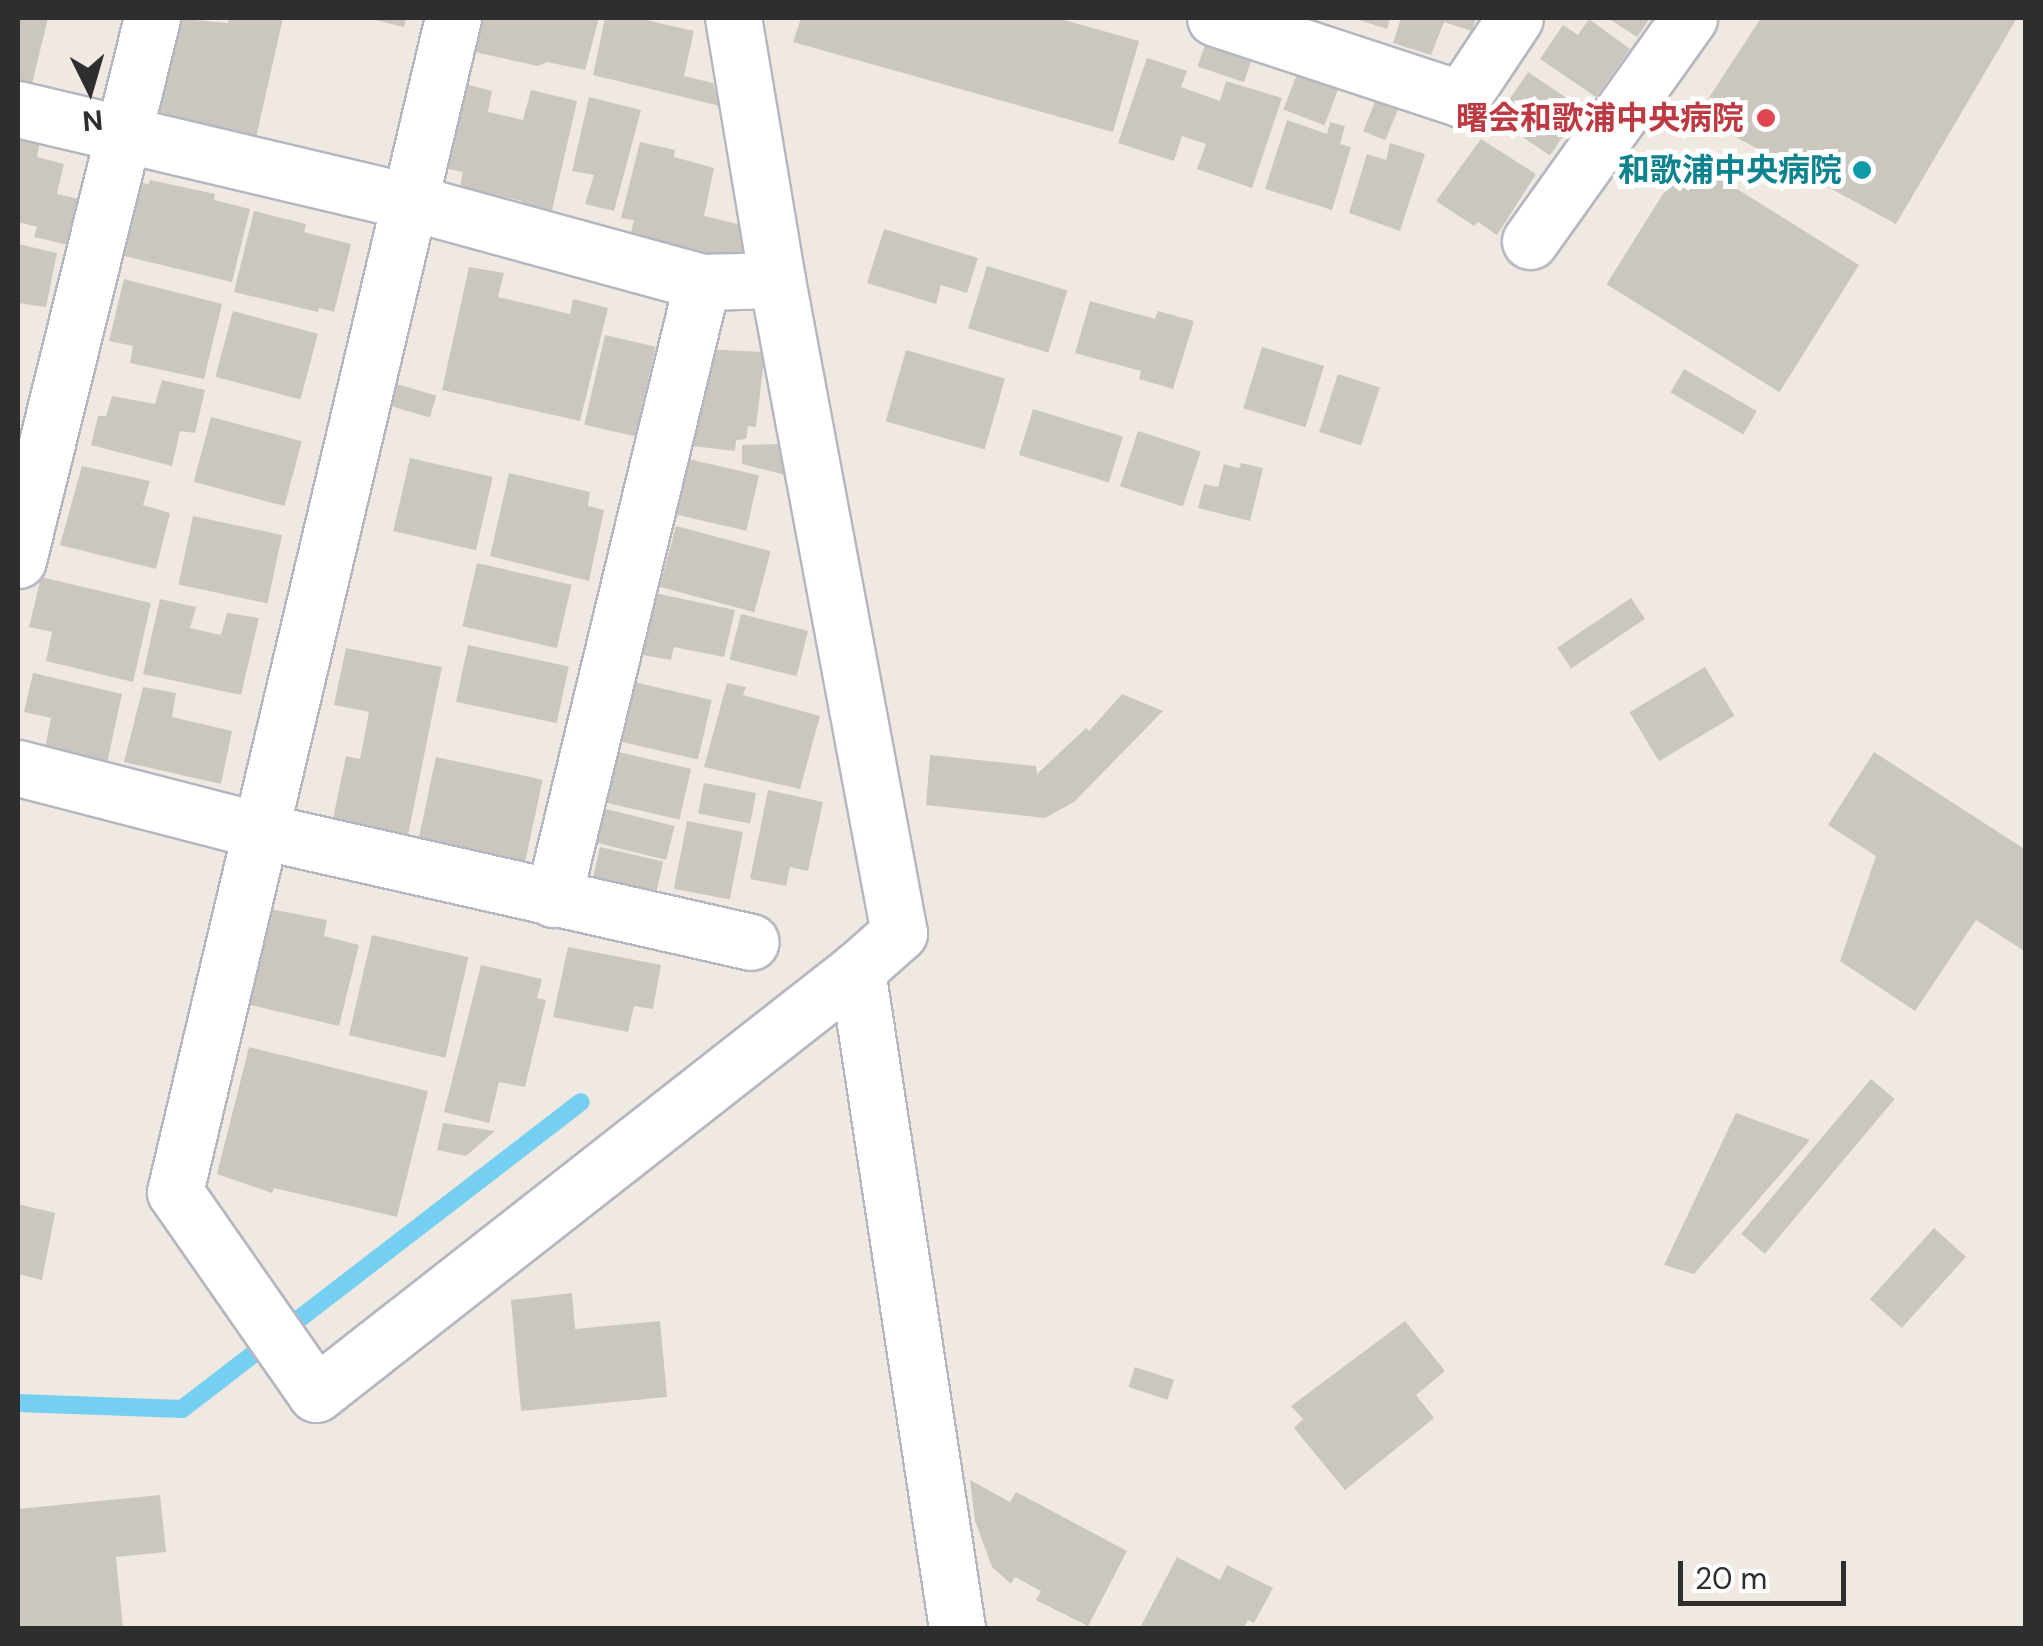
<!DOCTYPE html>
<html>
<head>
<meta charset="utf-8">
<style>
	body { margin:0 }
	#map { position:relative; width:2043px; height:1646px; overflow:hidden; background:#efe9e1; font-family:"DM Sans","Noto Sans JP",sans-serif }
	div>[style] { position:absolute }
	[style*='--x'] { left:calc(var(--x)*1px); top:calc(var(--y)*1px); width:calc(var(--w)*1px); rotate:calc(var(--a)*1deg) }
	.stream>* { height:18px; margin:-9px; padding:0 9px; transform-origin:9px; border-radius:9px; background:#75cff0 }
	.building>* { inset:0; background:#cbc7bf; transform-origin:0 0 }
	.roads { filter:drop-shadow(2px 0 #b4b7c1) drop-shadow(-2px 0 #b4b7c1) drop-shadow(0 2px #b4b7c1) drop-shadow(0 -2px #b4b7c1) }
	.street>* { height:55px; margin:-27.5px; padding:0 27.5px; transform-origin:27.5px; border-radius:27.5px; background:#fff }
	.dots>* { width:28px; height:28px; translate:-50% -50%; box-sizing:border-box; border:5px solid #fff; border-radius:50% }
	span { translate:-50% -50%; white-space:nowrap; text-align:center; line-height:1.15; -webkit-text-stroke:10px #fff; paint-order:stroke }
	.health-label { font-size:32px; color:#be3a42; font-weight:700 }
	.right { translate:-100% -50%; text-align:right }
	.culture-label { font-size:32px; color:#0d838f; font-weight:700 }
	.frame { position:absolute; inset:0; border:20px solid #2e2e2e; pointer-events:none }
	.north { position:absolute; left:40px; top:40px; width:100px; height:100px; -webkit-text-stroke:8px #fff; paint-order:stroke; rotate:175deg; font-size:28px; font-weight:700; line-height:40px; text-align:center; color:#2e2e2e }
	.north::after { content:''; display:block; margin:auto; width:35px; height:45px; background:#2e2e2e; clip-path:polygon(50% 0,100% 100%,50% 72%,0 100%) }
	.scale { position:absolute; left:1678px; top:1561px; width:168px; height:45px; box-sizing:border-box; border:5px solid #2e2e2e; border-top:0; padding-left:12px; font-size:30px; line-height:35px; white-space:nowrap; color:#2e2e2e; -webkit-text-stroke:8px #fff; paint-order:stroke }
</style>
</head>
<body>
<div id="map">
	<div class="stream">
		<div style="--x:18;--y:1403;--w:164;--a:2.1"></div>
		<div style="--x:182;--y:1409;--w:503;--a:-37.58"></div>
	</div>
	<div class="building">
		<div style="clip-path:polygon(18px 18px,48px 18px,31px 88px,18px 85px)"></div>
		<div style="clip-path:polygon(171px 18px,228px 23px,229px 18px,283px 18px,256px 138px,148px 111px)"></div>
		<div style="clip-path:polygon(367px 18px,406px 18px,404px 27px)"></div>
		<div style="clip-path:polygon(472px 18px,599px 18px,585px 70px,547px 62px,538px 66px,465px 50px)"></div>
		<div style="clip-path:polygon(605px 18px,637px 18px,694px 31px,684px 76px,713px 83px,720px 106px,593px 75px)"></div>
		<div style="clip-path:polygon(801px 18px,1057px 18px,1139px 41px,1113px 132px,793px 42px)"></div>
		<div style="clip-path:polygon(1353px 18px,1390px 18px,1387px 29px)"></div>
		<div style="clip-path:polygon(1401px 18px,1476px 18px,1472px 31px,1444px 22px,1431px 55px,1393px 43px)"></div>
		<div style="clip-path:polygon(1608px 18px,1650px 18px,1637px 37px)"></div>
		<div style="clip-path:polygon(1761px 18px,2017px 18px,1896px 224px,1697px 116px)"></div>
		<div style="clip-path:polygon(1589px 19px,1630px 49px,1596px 97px,1540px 59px,1563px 25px,1578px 35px)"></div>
		<div style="left:1207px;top:39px;width:49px;height:29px;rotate:19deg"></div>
		<div style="clip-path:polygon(1147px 58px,1187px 71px,1181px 87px,1220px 101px,1226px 81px,1282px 98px,1252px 188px,1197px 169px,1206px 144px,1182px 136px,1174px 161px,1118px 143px)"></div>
		<div style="left:1528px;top:72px;width:65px;height:57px;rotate:34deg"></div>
		<div style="left:1297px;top:74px;width:44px;height:38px;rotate:21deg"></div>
		<div style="clip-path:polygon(458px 82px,492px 91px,488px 112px,523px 120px,531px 90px,577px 101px,551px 215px,521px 210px,522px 201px,460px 187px,463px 172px,438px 167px)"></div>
		<div style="clip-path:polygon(589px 97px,641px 110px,614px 211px,585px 204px,594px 175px,572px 171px)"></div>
		<div style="left:1377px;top:97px;width:24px;height:37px;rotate:22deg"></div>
		<div style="clip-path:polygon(1287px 120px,1327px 134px,1330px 122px,1345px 126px,1340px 144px,1351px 147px,1332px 210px,1265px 189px)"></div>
		<div style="clip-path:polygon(18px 137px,40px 142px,37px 157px,64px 164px,57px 194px,84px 200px,73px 246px,34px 237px,37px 227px,18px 222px)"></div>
		<div style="clip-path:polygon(1481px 139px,1536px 174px,1497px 235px,1478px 222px,1474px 226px,1436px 201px)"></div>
		<div style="clip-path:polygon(640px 142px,675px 150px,674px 157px,714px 168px,704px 216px,742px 225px,750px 255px,743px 261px,630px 237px,634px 220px,621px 218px)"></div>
		<div style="clip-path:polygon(1390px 143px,1425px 154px,1400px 231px,1349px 213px,1367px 154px,1386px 160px)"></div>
		<div style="left:1686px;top:157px;width:204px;height:150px;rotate:32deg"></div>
		<div style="clip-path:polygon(150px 180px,215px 194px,214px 200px,250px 209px,232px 282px,116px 254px,133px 182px,149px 184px)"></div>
		<div style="clip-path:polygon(254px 211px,306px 224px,304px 232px,351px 244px,334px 312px,319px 308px,318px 312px,234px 292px)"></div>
		<div style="clip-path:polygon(884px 229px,978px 258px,967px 293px,941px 285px,936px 304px,867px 283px)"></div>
		<div style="clip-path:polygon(18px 244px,57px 253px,46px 307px,18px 303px)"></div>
		<div style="left:987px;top:266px;width:84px;height:65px;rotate:17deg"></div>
		<div style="clip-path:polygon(469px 267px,504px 273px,498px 297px,570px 314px,573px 299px,608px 308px,580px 421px,442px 390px)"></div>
		<div style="clip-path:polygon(124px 279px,222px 304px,204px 379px,130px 363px,133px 346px,109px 341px)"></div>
		<div style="clip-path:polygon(1090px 301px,1155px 319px,1158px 311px,1194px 321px,1173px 389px,1139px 379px,1141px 371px,1075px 353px)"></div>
		<div style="left:233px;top:311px;width:88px;height:68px;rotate:15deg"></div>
		<div style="left:605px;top:335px;width:52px;height:92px;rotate:13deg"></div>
		<div style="left:1262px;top:347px;width:65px;height:64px;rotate:17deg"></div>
		<div style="clip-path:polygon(701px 349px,765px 352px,756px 427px,748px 426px,746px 439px,736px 440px,735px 451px,692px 446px)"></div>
		<div style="left:906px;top:350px;width:103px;height:74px;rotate:16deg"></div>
		<div style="left:1684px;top:369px;width:84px;height:27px;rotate:30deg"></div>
		<div style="left:1338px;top:374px;width:44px;height:61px;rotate:18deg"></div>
		<div style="clip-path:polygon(162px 380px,205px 390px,195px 433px,180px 431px,172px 466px,91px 445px,98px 416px,106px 416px,112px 396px,155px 404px)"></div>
		<div style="left:393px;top:383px;width:45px;height:23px;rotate:16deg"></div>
		<div style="left:1033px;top:409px;width:94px;height:48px;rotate:17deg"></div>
		<div style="left:211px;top:417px;width:94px;height:67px;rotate:15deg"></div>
		<div style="left:1138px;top:431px;width:66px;height:58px;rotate:18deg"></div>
		<div style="clip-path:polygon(783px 444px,789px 476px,742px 464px,742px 445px)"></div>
		<div style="left:410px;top:458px;width:85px;height:75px;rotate:13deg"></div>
		<div style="left:684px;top:458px;width:77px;height:57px;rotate:13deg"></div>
		<div style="clip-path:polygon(1241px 463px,1263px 468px,1250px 521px,1198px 508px,1204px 484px,1218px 487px,1224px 464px,1239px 468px)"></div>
		<div style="clip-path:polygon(82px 466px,150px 481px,143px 505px,170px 513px,156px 569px,60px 545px)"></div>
		<div style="clip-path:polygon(509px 473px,590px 492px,588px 506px,604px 510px,589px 581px,490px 556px)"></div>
		<div style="left:193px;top:516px;width:91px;height:70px;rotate:12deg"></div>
		<div style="left:676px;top:526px;width:98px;height:63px;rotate:15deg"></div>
		<div style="left:477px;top:563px;width:97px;height:65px;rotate:13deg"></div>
		<div style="clip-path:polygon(41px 577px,151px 603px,133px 682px,46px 661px,52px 632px,29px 627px)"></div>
		<div style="clip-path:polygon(645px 591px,735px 610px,724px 657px,674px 647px,671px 660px,631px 653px)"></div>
		<div style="left:1631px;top:598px;width:25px;height:89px;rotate:56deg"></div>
		<div style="clip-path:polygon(160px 599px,196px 607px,190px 628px,221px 635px,227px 613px,259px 618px,241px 695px,143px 674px)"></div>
		<div style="left:741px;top:614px;width:69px;height:47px;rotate:14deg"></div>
		<div style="left:468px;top:645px;width:103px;height:58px;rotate:12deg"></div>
		<div style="clip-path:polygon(346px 648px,442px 667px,408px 835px,333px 819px,346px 756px,360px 759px,369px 712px,334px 705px)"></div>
		<div style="left:1705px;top:667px;width:57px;height:88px;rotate:59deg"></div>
		<div style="clip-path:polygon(33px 673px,122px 694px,107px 763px,45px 748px,51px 718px,24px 712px)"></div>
		<div style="left:625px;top:680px;width:89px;height:61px;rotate:13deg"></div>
		<div style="clip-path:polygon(727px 683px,746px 687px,743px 695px,820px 716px,800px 789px,704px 767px)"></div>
		<div style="clip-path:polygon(143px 687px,176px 693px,172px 717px,232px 731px,221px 784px,124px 762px)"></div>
		<div style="clip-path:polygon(1122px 694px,1163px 711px,1074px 802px,1045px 818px,926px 805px,930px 755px,1036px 766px,1037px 774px,1086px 728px,1089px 731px)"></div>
		<div style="left:618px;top:752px;width:75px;height:52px;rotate:13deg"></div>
		<div style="clip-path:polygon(1874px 752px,2026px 850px,2026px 952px,1976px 920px,1915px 1011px,1840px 961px,1876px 856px,1828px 825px)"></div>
		<div style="left:436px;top:757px;width:109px;height:84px;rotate:12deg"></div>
		<div style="left:704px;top:783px;width:53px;height:31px;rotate:11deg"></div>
		<div style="clip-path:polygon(768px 790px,823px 802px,808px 871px,790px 867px,786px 886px,750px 879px)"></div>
		<div style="left:598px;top:807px;width:79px;height:35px;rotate:14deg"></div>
		<div style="left:687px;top:821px;width:57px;height:69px;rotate:11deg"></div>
		<div style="left:600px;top:847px;width:65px;height:36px;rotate:13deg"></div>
		<div style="clip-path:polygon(270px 909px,327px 920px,324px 936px,359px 945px,339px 1026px,247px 1004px)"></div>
		<div style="left:372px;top:935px;width:99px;height:103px;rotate:13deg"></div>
		<div style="clip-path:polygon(568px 947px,661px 965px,653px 1009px,634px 1006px,628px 1032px,553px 1017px)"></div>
		<div style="clip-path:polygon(481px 965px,542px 979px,537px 998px,546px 1000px,525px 1087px,499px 1082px,489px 1123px,444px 1112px)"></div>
		<div style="clip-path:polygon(249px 1047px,428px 1091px,397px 1217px,274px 1188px,272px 1193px,217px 1174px)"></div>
		<div style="left:1871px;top:1079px;width:31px;height:202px;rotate:40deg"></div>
		<div style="clip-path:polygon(1736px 1113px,1810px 1140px,1694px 1274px,1664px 1265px)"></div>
		<div style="clip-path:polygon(443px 1123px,495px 1131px,466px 1156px,437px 1150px)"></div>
		<div style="clip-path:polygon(18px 1204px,55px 1213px,42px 1280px,18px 1274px)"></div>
		<div style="left:1934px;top:1228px;width:43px;height:96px;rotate:42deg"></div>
		<div style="clip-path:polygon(572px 1293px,575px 1329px,660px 1321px,667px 1397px,521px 1411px,511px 1300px)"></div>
		<div style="clip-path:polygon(1405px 1321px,1445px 1371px,1416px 1395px,1434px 1418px,1345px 1490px,1294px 1428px,1303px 1419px,1291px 1406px)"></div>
		<div style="left:1135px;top:1367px;width:41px;height:21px;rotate:18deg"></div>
		<div style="clip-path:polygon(970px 1480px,1010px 1502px,1016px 1492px,1127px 1551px,1088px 1626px,1036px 1600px,1041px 1591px,1015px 1577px,1011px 1584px,992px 1567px,975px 1521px)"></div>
		<div style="clip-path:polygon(160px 1495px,166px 1552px,116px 1557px,123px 1628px,18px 1628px,18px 1509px)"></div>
		<div style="clip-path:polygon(1177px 1557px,1220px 1580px,1227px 1565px,1273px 1588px,1254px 1623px,1248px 1620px,1243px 1628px,1140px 1628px)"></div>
	</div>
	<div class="roads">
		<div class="street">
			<div style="--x:453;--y:18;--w:1206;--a:103.32"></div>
			<div style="--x:175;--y:1192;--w:246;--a:55.1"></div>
			<div style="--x:316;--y:1394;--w:687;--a:-38.09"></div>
			<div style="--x:857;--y:970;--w:56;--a:-41.4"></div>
			<div style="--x:899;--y:933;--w:664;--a:-100.58"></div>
			<div style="--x:777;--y:280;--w:266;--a:-99.5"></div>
			<div style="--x:1215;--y:18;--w:259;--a:18.2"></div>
			<div style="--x:1461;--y:99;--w:97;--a:-56.3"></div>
			<div style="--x:18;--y:109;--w:403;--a:13.3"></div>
			<div style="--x:410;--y:202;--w:303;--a:15.3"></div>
			<div style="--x:702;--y:282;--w:75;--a:-1.5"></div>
			<div style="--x:1530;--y:241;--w:274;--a:-54.5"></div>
			<div style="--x:18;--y:560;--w:558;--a:-76.11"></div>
			<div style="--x:18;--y:768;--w:251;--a:14.5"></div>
			<div style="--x:261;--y:831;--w:502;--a:12.76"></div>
			<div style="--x:553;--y:899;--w:635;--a:-76.42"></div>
			<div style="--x:857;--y:970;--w:666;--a:81.36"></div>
		</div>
	</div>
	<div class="dots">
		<div style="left:1766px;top:118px;background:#e0444e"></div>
		<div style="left:1862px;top:170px;background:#0f9aa8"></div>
	</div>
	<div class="health-label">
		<span class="right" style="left:1744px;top:118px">曙会和歌浦中央病院</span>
	</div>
	<div class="culture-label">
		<span class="right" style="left:1842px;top:170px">和歌浦中央病院</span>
	</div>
	<div class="frame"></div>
	<div class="north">N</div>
	<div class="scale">20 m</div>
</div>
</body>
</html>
